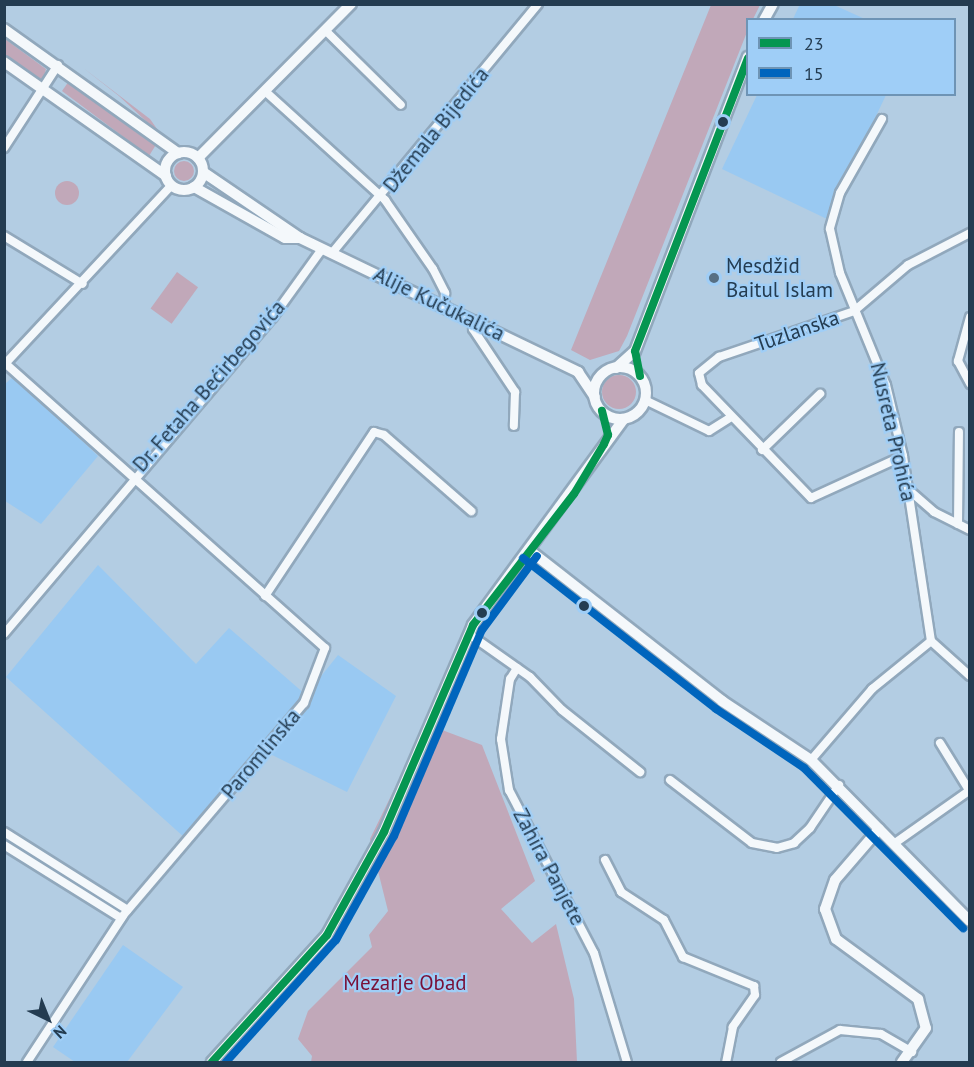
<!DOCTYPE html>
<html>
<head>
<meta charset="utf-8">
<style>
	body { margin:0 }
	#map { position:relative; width:974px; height:1067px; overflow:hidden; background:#b3cde3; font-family:"PT Sans",sans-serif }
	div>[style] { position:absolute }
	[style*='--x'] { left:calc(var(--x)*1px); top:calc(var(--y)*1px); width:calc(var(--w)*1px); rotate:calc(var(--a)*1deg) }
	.built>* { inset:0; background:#99c9f2 }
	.green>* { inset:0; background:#c1a8b9; transform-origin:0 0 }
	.round { border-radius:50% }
	.roads { filter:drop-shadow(2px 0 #91a8bc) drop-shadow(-2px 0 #91a8bc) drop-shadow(0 2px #91a8bc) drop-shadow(0 -2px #91a8bc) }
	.minor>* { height:8px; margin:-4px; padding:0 4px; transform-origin:4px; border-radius:4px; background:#f4f8fb }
	.tertiary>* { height:10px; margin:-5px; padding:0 5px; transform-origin:5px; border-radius:5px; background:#f4f8fb }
	.secondary>* { height:10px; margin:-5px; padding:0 5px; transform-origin:5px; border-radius:5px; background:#f4f8fb }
	.secondary>.ring { margin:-5px; padding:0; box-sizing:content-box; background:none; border:10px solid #f4f8fb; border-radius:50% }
	.bus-1>* { height:8px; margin:-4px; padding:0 4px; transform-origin:4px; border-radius:4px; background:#059651 }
	.bus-2>* { height:8px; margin:-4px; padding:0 4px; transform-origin:4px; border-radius:4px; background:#0065bd }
	.dots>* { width:16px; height:16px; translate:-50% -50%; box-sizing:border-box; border:3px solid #9fcef7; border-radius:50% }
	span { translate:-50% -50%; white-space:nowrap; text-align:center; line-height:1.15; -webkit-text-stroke:4.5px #9fcef7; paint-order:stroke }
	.street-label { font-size:21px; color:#243c51 }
	.poi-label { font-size:21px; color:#243c51 }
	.left { translate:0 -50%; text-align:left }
	.park-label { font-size:21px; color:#791037 }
	.frame { position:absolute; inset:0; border:6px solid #243c51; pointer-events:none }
	.legend { position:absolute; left:746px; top:18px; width:210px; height:78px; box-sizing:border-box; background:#9fcef7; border:2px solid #6e94b5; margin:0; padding:8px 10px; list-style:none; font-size:18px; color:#243c51 }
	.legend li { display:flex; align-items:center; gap:12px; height:30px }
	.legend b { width:30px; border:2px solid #6e94b5 }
	.north { position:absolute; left:18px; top:989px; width:60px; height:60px; -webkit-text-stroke:4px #9fcef7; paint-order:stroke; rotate:137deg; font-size:16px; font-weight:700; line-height:24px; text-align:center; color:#243c51 }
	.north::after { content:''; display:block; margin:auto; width:21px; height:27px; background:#243c51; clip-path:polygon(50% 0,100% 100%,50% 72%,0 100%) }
</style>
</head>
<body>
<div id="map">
	<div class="built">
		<div style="clip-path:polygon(800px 4px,834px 5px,865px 19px,793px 19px)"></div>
		<div style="clip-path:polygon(757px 95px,886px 95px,827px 219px,722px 169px)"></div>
		<div style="clip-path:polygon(14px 376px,98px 456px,41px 524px,5px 501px,5px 384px)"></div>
		<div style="clip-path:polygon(98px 565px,196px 664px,229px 628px,306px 695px,338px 655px,396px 696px,347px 792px,266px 752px,185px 838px,6px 677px)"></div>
		<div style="clip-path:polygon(123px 945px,183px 987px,127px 1062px,75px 1062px,53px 1047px)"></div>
	</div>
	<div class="green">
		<div style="clip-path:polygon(711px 5px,760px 5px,753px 19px,748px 20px,747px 32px,627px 336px,619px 351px,590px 360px,571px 350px)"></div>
		<div style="clip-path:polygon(5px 39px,46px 69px,43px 81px,5px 56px)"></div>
		<div style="clip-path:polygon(82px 67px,150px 119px,162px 136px,119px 96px)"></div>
		<div style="clip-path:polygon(69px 81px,157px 143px,149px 156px,62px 91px)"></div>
		<div class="round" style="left:174px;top:161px;width:20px;height:20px"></div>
		<div class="round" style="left:55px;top:181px;width:24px;height:24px"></div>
		<div style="left:177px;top:272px;width:26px;height:45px;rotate:36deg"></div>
		<div class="round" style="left:602px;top:375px;width:34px;height:34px"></div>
		<div style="clip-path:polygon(426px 724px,482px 745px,535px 881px,501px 909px,532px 943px,556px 924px,574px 999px,577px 1062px,311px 1062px,312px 1056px,298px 1039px,308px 1011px,372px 947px,369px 935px,388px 911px,370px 839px)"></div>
	</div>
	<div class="roads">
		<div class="minor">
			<div style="--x:326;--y:31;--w:105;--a:44.6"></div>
			<div style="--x:266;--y:92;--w:161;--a:42.2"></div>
			<div style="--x:385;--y:200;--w:84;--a:55.2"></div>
			<div style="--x:433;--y:269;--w:27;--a:63"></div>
			<div style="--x:445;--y:293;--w:13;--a:94"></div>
			<div style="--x:882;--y:119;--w:85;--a:119.6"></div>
			<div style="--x:840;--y:193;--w:37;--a:106"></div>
			<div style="--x:830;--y:229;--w:45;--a:77.2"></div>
			<div style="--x:840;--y:273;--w:121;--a:67.7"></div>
			<div style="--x:886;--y:385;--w:73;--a:76.5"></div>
			<div style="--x:903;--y:456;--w:187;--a:81.4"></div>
			<div style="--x:931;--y:641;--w:52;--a:41.9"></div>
			<div style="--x:4;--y:148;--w:99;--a:-57"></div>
			<div style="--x:4;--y:236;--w:92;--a:31.3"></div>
			<div style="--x:332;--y:253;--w:323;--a:-50.4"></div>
			<div style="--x:970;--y:317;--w:46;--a:105.3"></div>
			<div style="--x:958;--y:361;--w:26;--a:62"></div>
			<div style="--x:474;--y:320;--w:9;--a:96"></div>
			<div style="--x:473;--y:329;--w:76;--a:56.3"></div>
			<div style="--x:515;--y:392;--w:34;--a:92"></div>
			<div style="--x:6;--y:364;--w:427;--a:41.7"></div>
			<div style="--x:325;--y:648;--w:59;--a:110.9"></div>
			<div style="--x:304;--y:703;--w:280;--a:130.4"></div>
			<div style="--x:123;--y:916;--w:175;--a:123.3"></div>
			<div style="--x:4;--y:365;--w:246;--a:-47"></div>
			<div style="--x:645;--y:400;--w:71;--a:25.8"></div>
			<div style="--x:709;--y:431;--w:26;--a:-32"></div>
			<div style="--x:762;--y:450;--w:81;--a:-44"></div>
			<div style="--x:903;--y:456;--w:101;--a:155.5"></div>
			<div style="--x:811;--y:498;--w:157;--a:-134"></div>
			<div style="--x:702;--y:385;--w:12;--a:-104"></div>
			<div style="--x:699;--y:373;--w:26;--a:-39"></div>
			<div style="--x:719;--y:357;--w:143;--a:-18.8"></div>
			<div style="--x:854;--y:311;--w:71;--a:-40.4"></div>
			<div style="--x:908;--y:265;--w:70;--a:-27.3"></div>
			<div style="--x:910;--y:491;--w:32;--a:41"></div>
			<div style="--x:934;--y:512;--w:40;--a:26.6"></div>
			<div style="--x:958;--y:524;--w:92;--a:-89.4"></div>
			<div style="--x:265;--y:596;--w:197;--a:-56.4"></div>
			<div style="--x:374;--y:432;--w:10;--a:17"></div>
			<div style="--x:384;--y:435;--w:116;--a:41.1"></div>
			<div style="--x:4;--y:634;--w:416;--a:-49.7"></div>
			<div style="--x:273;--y:317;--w:84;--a:-54.2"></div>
			<div style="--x:469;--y:634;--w:75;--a:35.2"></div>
			<div style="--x:530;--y:677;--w:46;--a:45.9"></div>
			<div style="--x:562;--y:710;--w:100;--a:38.5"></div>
			<div style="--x:517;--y:668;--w:13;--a:122"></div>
			<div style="--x:510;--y:679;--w:61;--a:98.5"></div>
			<div style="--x:501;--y:739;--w:52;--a:81.1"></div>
			<div style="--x:509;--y:790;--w:184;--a:62.5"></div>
			<div style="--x:594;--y:953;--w:114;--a:73.2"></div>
			<div style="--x:940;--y:743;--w:55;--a:58.3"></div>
			<div style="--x:811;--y:760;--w:94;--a:-49.3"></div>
			<div style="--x:872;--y:689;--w:76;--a:-39.1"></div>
			<div style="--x:670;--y:780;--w:103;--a:37.5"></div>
			<div style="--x:752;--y:843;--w:25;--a:11"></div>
			<div style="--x:777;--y:848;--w:18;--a:-16"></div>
			<div style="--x:794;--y:843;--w:22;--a:-43"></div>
			<div style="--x:810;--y:828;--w:52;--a:-56"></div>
			<div style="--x:4;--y:832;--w:146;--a:32.2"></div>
			<div style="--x:895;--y:843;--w:92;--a:-35.2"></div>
			<div style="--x:4;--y:845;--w:138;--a:32"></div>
			<div style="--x:605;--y:860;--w:36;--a:63"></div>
			<div style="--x:621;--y:892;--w:51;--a:33.1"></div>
			<div style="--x:664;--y:920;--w:42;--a:62.8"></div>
			<div style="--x:683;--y:957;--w:77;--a:22.2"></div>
			<div style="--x:754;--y:986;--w:9;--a:84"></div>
			<div style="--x:755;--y:995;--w:39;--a:125"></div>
			<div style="--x:733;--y:1027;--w:36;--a:101"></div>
			<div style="--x:781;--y:1062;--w:67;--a:-28.5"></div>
			<div style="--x:840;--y:1030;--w:41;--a:5.6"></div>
			<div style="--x:881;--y:1034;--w:36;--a:30"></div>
		</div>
		<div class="tertiary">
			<div style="--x:198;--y:158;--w:217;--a:-45.2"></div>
			<div style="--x:529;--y:550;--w:245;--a:38"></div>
			<div style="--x:722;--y:701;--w:107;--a:33.5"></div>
			<div style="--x:811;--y:760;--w:226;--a:45.4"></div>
			<div style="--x:879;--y:829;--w:67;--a:130.8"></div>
			<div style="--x:835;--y:880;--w:31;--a:109"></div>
			<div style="--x:825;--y:909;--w:32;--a:70"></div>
			<div style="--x:836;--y:939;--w:102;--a:36.2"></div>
			<div style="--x:918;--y:999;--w:30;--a:75"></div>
			<div style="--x:926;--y:1028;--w:42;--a:125.2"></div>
		</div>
		<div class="secondary">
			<div style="--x:764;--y:20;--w:18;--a:-61"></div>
			<div style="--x:4;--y:29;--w:214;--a:35.5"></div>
			<div style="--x:4;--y:62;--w:198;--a:35.1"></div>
			<div class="ring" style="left:165px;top:152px;width:28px;height:28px"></div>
			<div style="--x:203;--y:172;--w:117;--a:34.2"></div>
			<div style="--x:300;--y:238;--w:309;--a:25.7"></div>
			<div style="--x:578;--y:372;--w:30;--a:56"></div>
			<div style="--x:194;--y:187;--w:104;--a:29.3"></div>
			<div style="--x:285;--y:238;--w:15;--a:0"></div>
			<div class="ring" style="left:594px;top:367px;width:42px;height:42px"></div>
			<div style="--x:616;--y:368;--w:25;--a:-42"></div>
			<div style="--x:635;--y:351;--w:315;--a:-69"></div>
			<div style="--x:212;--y:1062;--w:171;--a:-47.8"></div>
			<div style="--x:327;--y:935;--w:118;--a:-61"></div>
			<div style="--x:384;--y:832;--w:225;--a:-66.7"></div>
			<div style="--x:473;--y:625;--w:255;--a:-53.8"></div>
		</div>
	</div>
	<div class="bus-1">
		<div style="--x:640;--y:376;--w:25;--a:-101"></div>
		<div style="--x:635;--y:351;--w:314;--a:-68.9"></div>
		<div style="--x:212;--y:1062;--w:171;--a:-47.8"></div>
		<div style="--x:327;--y:935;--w:118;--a:-61"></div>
		<div style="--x:384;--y:832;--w:225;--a:-66.7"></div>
		<div style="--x:473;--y:625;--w:165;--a:-52.4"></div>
		<div style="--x:574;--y:494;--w:58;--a:-59"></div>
		<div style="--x:604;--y:444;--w:10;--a:-66"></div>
		<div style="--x:608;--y:435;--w:25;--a:-104"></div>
	</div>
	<div class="bus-2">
		<div style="--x:523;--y:558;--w:245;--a:38"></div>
		<div style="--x:716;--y:709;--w:106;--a:33.8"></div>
		<div style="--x:804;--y:768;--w:226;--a:45.2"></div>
		<div style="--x:226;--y:1062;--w:164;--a:-48"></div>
		<div style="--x:336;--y:940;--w:119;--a:-60.9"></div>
		<div style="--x:394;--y:836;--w:224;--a:-66.9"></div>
		<div style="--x:482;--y:630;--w:92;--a:-53.4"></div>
	</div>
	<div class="dots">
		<div style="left:723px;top:122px;background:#243c51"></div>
		<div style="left:714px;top:278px;background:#566f84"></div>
		<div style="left:584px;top:606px;background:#243c51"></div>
		<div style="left:482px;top:613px;background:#243c51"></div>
	</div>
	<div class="street-label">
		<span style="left:436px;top:130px;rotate:-51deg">Džemala Bijedića</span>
		<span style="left:439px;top:304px;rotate:26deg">Alije Kučukalića</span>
		<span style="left:797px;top:331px;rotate:-19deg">Tuzlanska</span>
		<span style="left:209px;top:386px;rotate:-49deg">Dr. Fetaha Bećirbegovića</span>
		<span style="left:893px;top:432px;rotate:77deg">Nusreta Prohića</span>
		<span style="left:261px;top:754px;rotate:-50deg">Paromlinska</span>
		<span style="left:549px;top:867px;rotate:62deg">Zahira Panjete</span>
	</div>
	<div class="poi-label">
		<span class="left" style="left:726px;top:278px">Mesdžid<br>Baitul Islam</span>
	</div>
	<div class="park-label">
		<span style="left:405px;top:983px">Mezarje Obad</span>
	</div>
	<div class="frame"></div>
	<ul class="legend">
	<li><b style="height:8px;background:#059651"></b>23</li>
	<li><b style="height:8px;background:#0065bd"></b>15</li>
	</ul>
	<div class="north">N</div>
</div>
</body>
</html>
